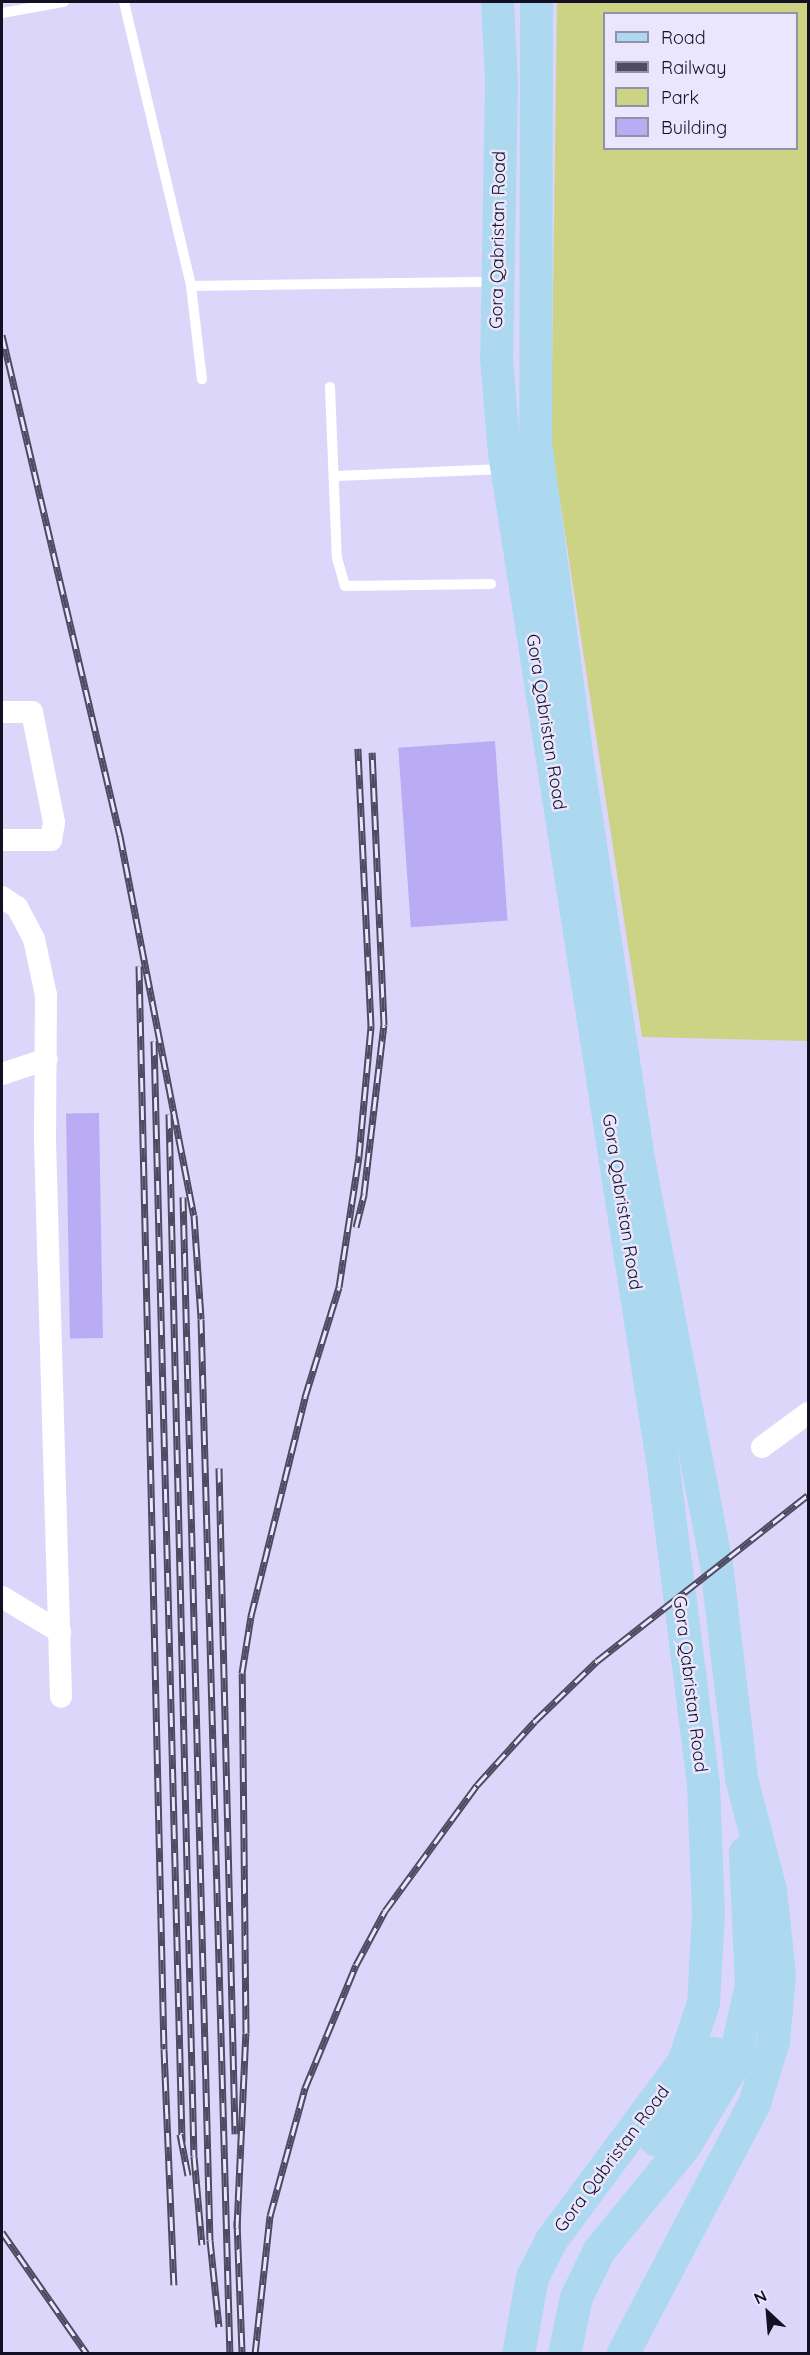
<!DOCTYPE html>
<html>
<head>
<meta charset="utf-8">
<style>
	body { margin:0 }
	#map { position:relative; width:810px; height:2355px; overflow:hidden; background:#dcd7fa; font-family:Quicksand,sans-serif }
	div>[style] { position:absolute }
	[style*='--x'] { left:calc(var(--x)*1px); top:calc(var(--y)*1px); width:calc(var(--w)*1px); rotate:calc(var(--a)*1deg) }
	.green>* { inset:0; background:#ccd384 }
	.building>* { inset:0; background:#b9acf4; transform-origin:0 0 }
	.service>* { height:10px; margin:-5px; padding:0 5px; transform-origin:5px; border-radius:5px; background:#fff }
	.minor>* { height:22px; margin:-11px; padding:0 11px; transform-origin:11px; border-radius:11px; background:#fff }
	.primary>* { height:33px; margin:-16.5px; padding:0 16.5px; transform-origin:16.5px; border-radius:16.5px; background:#add9f0 }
	.rail>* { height:7px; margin-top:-3.5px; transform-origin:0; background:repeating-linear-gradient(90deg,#e9e6fd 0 14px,#4e4a62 0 28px); box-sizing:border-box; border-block:2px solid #4e4a62 }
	span { translate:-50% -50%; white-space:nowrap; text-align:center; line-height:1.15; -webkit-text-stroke:5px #e9e6fd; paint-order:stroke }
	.street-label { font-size:18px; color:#141024 }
	.frame { position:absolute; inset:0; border:3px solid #141024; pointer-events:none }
	.legend { position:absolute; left:603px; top:12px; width:195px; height:138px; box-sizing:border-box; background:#e9e6fd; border:2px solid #9490a6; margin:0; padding:8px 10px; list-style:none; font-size:18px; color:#141024 }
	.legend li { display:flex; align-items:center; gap:12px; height:30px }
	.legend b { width:30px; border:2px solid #9490a6 }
	.north { position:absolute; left:738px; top:2283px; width:60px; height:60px; -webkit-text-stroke:4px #e9e6fd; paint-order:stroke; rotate:334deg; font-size:16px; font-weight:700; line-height:24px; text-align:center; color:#141024 }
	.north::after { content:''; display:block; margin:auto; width:21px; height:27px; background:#141024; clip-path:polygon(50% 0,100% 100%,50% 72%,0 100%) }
</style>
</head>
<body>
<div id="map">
	<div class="green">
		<div style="clip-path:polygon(evenodd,557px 2px,808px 2px,808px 1041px,642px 1037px,551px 442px,557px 2px,604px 14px,796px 14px,796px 148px,604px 148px,604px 14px)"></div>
	</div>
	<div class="building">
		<div style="left:495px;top:741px;width:180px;height:97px;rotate:86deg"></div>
		<div style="left:99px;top:1113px;width:225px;height:33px;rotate:89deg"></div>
	</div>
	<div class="service">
		<div style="--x:124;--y:2;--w:292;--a:76.7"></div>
		<div style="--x:191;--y:286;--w:94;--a:83.3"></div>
		<div style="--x:2;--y:13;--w:63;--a:-10.1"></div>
		<div style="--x:191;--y:286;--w:302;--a:-0.8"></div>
		<div style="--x:330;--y:387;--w:171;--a:87.7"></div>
		<div style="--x:337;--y:558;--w:29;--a:74"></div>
		<div style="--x:345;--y:586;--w:146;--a:-0.8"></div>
		<div style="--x:337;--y:476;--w:166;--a:-2.4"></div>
	</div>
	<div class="minor">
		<div style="--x:2;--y:712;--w:30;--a:0"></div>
		<div style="--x:32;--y:712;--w:112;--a:78.7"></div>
		<div style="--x:54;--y:822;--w:18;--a:99"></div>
		<div style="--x:51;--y:840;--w:49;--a:180"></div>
		<div style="--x:2;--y:897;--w:18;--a:34"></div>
		<div style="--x:17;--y:907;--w:36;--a:62"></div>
		<div style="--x:34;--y:939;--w:57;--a:77.9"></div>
		<div style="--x:46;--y:995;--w:146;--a:90.4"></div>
		<div style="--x:45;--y:1141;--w:556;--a:88.35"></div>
		<div style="--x:2;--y:1074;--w:47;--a:-18.4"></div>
		<div style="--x:762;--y:1447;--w:57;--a:-36.5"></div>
		<div style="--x:2;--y:1597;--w:68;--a:31.1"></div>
	</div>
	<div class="primary">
		<div style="--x:497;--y:2;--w:80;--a:87.1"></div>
		<div style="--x:501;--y:82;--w:276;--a:91"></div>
		<div style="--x:496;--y:358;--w:95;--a:85.2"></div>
		<div style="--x:504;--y:453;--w:1026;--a:81.09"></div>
		<div style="--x:663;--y:1467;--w:321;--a:82.8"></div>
		<div style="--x:703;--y:1785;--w:128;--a:87.8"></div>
		<div style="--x:708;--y:1913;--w:90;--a:93.2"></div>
		<div style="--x:703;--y:2003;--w:62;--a:108.7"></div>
		<div style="--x:683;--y:2062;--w:222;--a:126.6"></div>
		<div style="--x:551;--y:2240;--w:42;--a:117.2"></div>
		<div style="--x:532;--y:2277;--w:78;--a:100.3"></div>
		<div style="--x:536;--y:2;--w:439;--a:90.1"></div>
		<div style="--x:535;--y:441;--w:328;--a:82.5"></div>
		<div style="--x:578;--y:766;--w:408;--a:81.3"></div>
		<div style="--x:640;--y:1169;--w:402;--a:79.1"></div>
		<div style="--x:716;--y:1564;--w:215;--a:83.3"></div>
		<div style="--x:741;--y:1778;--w:115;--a:75.4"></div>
		<div style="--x:770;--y:1889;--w:86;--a:84"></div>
		<div style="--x:779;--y:1975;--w:66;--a:95.2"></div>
		<div style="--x:773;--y:2041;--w:65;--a:107"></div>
		<div style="--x:754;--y:2103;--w:284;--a:117.7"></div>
		<div style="--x:655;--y:2139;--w:58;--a:-52"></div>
		<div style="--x:691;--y:2093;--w:46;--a:-61.2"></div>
		<div style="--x:564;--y:2354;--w:58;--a:-78.1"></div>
		<div style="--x:576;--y:2297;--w:52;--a:-63.9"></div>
		<div style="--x:599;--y:2250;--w:134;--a:-50.7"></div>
		<div style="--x:684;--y:2146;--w:96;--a:-59.1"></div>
		<div style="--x:733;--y:2064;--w:81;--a:-77.2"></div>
		<div style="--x:751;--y:1985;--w:133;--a:-92.6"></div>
	</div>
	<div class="rail">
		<div style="--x:2;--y:335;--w:515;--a:76.75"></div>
		<div style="--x:120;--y:836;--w:386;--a:79"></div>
		<div style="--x:194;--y:1215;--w:104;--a:86.1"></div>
		<div style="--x:201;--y:1319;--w:1035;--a:88.4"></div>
		<div style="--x:139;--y:966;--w:1083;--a:88.68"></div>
		<div style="--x:164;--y:2049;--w:236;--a:87.6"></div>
		<div style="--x:154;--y:1041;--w:1101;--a:88.54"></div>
		<div style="--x:169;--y:1114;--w:1042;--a:88.63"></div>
		<div style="--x:194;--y:2156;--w:89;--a:84.9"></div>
		<div style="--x:183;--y:1197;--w:1043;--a:88.52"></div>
		<div style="--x:210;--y:2240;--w:87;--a:84.1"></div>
		<div style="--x:356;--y:1227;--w:34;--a:-76"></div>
		<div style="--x:364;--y:1194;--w:170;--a:-83.3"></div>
		<div style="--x:384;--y:1025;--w:273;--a:-92.5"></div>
		<div style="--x:219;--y:1468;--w:666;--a:88.62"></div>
		<div style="--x:180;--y:2134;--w:42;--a:79"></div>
		<div style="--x:237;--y:2221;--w:133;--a:87.8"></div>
		<div style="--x:237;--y:2228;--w:195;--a:-87.4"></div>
		<div style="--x:246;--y:2033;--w:360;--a:-90.6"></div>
		<div style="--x:242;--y:1673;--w:58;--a:-81"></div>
		<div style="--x:251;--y:1616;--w:226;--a:-76.1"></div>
		<div style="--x:305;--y:1397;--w:115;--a:-72.8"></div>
		<div style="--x:339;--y:1287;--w:133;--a:-81.3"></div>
		<div style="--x:359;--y:1156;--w:131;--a:-84.7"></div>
		<div style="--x:371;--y:1026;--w:278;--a:-92.7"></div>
		<div style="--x:2;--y:2232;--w:149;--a:55.1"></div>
		<div style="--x:255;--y:2354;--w:139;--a:-83.8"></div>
		<div style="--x:270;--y:2216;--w:133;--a:-74.7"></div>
		<div style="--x:305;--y:2088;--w:133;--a:-67.5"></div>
		<div style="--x:356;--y:1965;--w:61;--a:-61.8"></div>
		<div style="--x:385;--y:1911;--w:156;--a:-53.9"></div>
		<div style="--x:477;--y:1785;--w:86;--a:-47.8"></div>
		<div style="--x:535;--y:1721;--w:86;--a:-44.1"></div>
		<div style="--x:597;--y:1661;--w:268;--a:-38.2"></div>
	</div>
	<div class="street-label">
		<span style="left:498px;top:240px;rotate:-89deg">Gora Qabristan Road</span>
		<span style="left:546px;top:722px;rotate:81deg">Gora Qabristan Road</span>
		<span style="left:622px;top:1202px;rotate:81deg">Gora Qabristan Road</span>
		<span style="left:690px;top:1684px;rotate:83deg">Gora Qabristan Road</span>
		<span style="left:612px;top:2159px;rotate:-53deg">Gora Qabristan Road</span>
	</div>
	<div class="frame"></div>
	<ul class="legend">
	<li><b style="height:8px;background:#add9f0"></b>Road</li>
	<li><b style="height:8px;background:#4e4a62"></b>Railway</li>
	<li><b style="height:16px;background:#ccd384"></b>Park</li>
	<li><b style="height:16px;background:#b9acf4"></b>Building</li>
	</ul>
	<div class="north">N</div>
</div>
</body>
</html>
